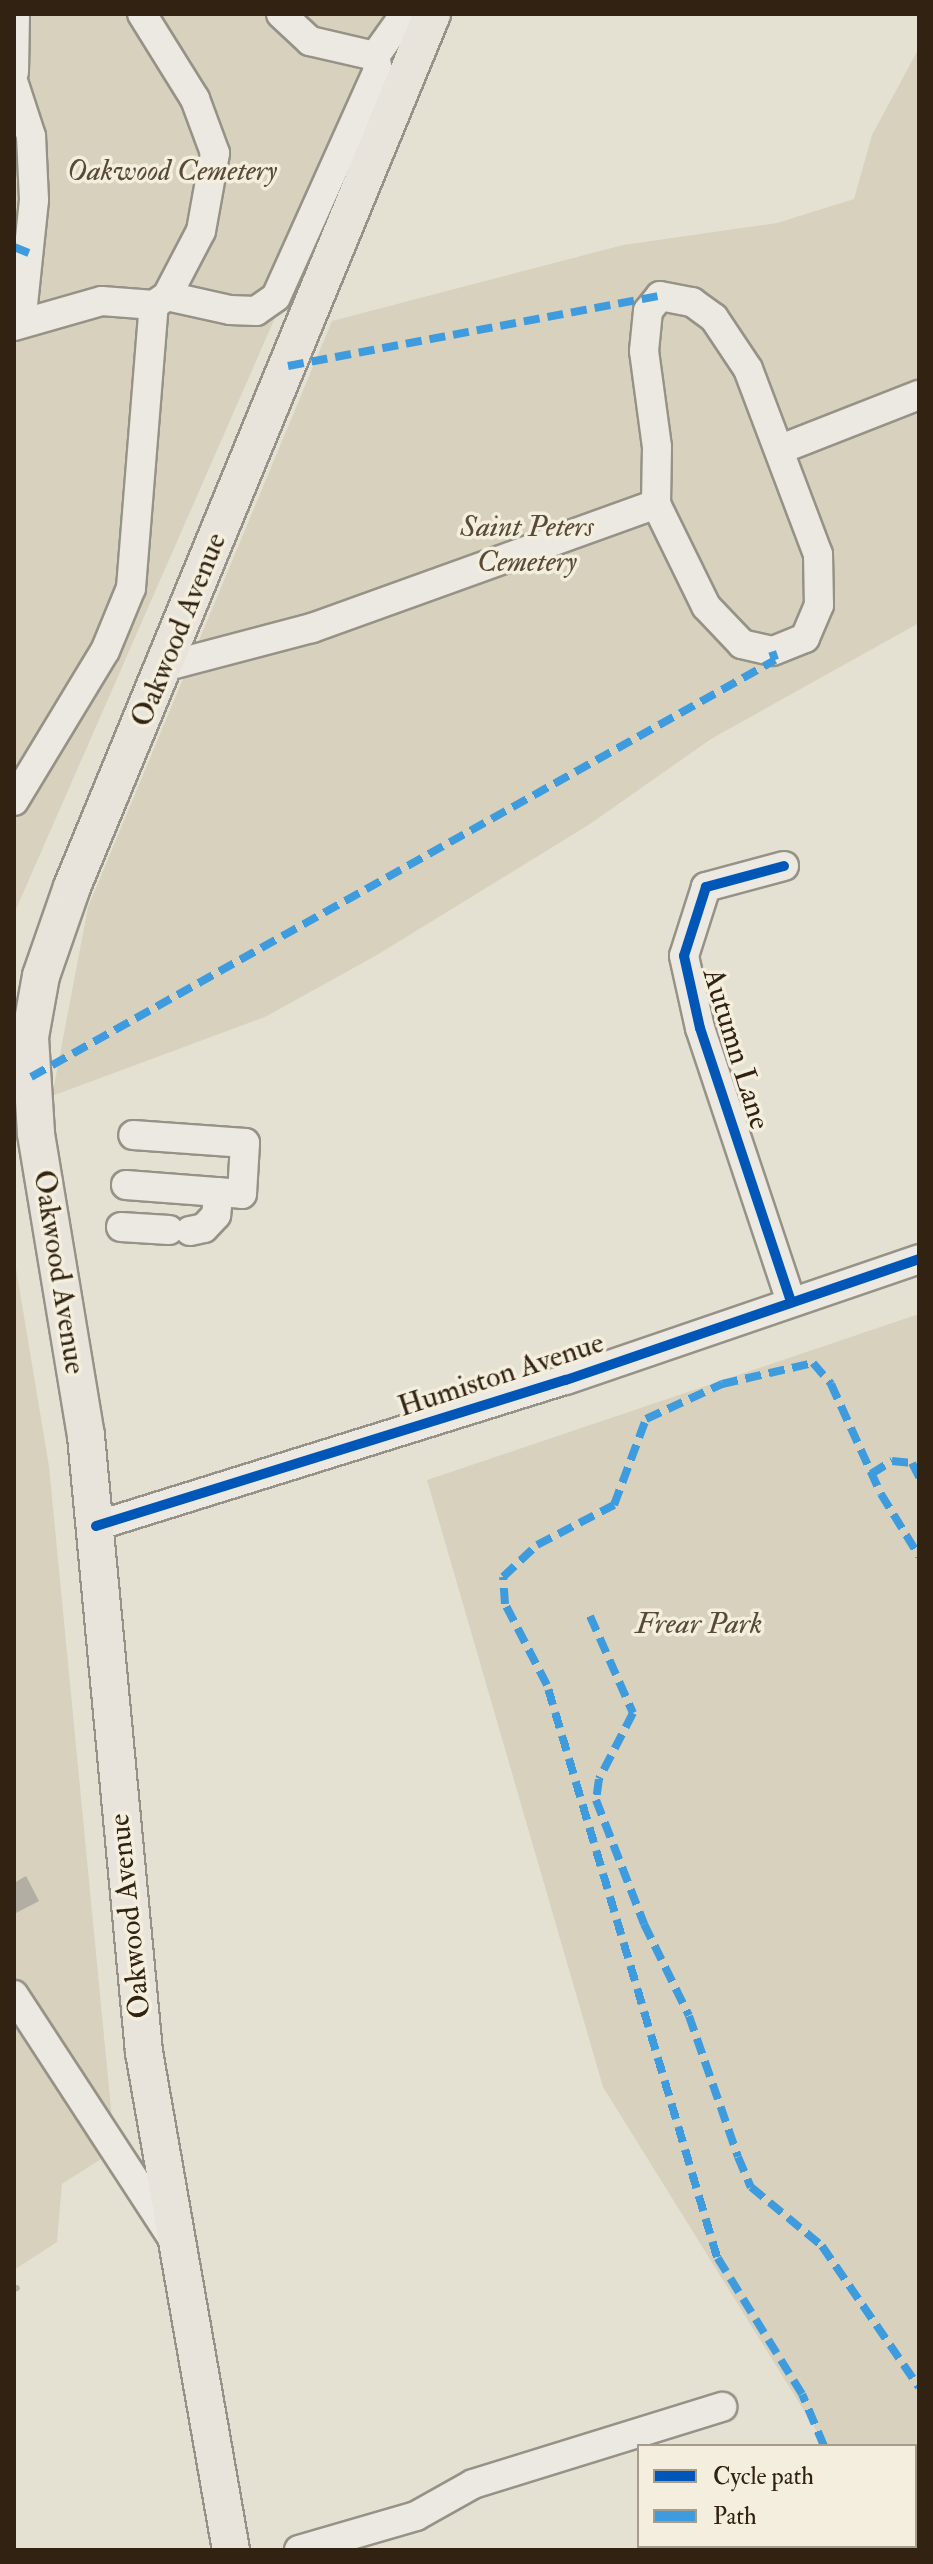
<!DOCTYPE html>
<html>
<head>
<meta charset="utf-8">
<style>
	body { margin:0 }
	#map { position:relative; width:933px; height:2564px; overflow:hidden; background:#e5e1d2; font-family:"IM FELL Double Pica",serif }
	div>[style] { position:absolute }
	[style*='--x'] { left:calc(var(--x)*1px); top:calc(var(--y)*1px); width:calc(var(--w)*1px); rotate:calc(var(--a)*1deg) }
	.green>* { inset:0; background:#d8d1bd }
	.stream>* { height:6px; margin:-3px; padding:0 3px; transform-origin:3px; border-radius:3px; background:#beb6a0 }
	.building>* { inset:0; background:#b2aea3 }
	.roads { filter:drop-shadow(2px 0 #969287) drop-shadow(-2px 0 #969287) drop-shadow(0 2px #969287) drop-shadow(0 -2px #969287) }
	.minor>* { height:28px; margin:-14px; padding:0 14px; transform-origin:14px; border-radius:14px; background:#ebe9e1 }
	.major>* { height:36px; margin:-18px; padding:0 18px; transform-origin:18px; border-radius:18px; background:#e8e4dc }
	.quiet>* { height:8px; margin-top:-4px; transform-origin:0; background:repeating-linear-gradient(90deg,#3e9cde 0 16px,transparent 0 24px) }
	.cycleway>* { height:10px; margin:-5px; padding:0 5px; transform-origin:5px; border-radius:5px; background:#0057b8 }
	span { translate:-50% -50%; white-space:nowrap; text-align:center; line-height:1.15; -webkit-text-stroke:7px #f3eedd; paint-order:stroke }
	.park-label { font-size:30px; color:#594a38; font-style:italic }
	.street-label { font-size:30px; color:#322211 }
	.frame { position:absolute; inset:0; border:16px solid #322211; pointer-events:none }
	.legend { position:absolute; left:637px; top:2444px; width:280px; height:104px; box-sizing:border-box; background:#f3eedd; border:2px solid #a69c8b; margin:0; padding:10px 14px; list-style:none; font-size:24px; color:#322211 }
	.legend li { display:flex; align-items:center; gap:16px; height:40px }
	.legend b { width:40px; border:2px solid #a69c8b }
</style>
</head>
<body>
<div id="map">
	<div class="green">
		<div style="clip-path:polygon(14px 14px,408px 14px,14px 914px)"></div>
		<div style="clip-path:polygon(919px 48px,919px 623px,711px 739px,590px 824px,377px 955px,265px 1017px,52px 1096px,88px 907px,332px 321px,623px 245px,777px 223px,854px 199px,872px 135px)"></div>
		<div style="clip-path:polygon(14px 1256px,49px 1466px,115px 2150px,62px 2184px,57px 2242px,14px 2270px)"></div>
		<div style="clip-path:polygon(919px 1314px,919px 2550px,820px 2550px,915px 2546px,915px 2446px,826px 2446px,603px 2087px,427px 1480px)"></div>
	</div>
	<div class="stream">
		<div style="--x:14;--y:2289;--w:3;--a:-18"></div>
	</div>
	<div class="building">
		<div style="clip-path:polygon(26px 1876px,39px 1901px,14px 1914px,14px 1883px)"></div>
	</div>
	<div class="roads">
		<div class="minor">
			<div style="--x:281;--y:14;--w:40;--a:43"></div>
			<div style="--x:310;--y:41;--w:67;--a:13"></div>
			<div style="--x:375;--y:56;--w:52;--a:-54.5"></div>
			<div style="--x:14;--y:72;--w:58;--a:-89"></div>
			<div style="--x:14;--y:84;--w:55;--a:71.9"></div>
			<div style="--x:31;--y:136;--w:64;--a:87.3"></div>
			<div style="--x:34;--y:200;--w:124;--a:96"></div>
			<div style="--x:167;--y:296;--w:65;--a:12.5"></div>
			<div style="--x:230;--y:310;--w:26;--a:2"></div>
			<div style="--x:256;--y:311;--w:24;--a:-35"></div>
			<div style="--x:276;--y:297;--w:249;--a:-65.8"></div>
			<div style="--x:378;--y:70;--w:14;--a:-102"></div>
			<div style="--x:660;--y:296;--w:33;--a:11"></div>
			<div style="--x:692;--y:302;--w:27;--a:36"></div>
			<div style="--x:714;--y:318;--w:61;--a:56.3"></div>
			<div style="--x:748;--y:369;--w:198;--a:69.3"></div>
			<div style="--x:818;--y:554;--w:51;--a:88.9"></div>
			<div style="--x:819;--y:605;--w:36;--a:113"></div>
			<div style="--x:805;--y:638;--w:35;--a:158"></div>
			<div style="--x:772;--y:651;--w:31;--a:-167"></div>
			<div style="--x:742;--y:644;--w:52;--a:-133.5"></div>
			<div style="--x:706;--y:606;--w:114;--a:-116.1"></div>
			<div style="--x:656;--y:504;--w:57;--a:-89"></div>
			<div style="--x:657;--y:447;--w:97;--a:-97.7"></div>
			<div style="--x:644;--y:351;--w:40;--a:-84.3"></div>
			<div style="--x:648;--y:311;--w:19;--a:-51"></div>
			<div style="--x:14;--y:326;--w:91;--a:-15.9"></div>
			<div style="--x:102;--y:301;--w:52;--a:4.4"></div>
			<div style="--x:154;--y:305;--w:16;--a:-35"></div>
			<div style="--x:167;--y:296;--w:73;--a:-62.4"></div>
			<div style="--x:201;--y:231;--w:79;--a:-79.8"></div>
			<div style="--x:215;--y:153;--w:58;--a:-110.3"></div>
			<div style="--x:195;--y:99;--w:100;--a:-121.9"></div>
			<div style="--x:781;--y:449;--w:148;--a:-21.4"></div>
			<div style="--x:164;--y:667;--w:153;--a:-14.8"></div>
			<div style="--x:312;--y:628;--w:366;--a:-19.8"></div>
			<div style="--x:14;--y:801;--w:175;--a:-58.8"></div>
			<div style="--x:105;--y:651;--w:68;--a:-67.6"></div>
			<div style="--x:131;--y:588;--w:284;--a:-85.4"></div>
			<div style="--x:784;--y:866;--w:81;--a:164.9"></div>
			<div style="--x:706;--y:887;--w:72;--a:107.7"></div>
			<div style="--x:684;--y:956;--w:74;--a:77.5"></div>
			<div style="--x:700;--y:1028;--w:289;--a:71.6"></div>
			<div style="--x:126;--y:1185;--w:116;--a:4.4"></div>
			<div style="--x:242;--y:1194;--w:51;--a:-86.6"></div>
			<div style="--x:245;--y:1143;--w:112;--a:-175.9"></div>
			<div style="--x:121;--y:1227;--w:48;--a:3.6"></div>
			<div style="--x:190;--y:1231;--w:14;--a:-12"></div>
			<div style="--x:204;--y:1228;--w:18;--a:-47"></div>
			<div style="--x:216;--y:1215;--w:23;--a:-83"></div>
			<div style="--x:96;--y:1526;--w:492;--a:-17.3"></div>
			<div style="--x:566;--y:1380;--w:373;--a:-18.9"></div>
			<div style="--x:14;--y:1995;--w:291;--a:56.9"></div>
			<div style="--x:299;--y:2550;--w:122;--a:-16.2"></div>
			<div style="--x:416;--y:2516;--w:65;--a:-29.3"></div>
			<div style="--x:473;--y:2484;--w:261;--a:-17.2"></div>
		</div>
		<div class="major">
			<div style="--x:231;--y:2550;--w:506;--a:-99.91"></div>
			<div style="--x:144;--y:2052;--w:619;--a:-95.38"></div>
			<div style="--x:86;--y:1436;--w:307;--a:-99.4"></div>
			<div style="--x:36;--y:1133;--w:96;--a:-93.6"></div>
			<div style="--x:30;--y:1037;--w:62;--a:-79.8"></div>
			<div style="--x:41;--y:976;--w:94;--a:-70.8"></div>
			<div style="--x:72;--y:887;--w:944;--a:-67.59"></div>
		</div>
	</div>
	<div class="quiet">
		<div style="--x:14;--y:247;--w:18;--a:22"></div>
		<div style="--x:288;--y:366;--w:379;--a:-10.7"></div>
		<div style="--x:31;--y:1077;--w:853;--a:-29.27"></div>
		<div style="--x:775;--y:660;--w:9;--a:-108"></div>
		<div style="--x:871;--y:1474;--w:25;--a:-32"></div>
		<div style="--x:892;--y:1461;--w:20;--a:6"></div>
		<div style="--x:912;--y:1463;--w:16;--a:63"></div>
		<div style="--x:590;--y:1616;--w:106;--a:66.1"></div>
		<div style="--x:633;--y:1713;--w:74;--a:117.3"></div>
		<div style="--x:599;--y:1779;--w:21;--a:98"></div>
		<div style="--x:596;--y:1800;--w:133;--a:68.8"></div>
		<div style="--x:644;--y:1924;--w:102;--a:63.9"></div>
		<div style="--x:689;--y:2016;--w:149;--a:70.8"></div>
		<div style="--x:738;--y:2157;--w:33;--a:67"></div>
		<div style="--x:751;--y:2187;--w:92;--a:39.7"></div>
		<div style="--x:822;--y:2246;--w:171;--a:55.5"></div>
		<div style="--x:824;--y:2446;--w:56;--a:-112.9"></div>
		<div style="--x:802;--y:2394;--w:161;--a:-121.8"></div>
		<div style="--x:717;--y:2257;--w:597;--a:-106.55"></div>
		<div style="--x:547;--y:1685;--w:91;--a:-117.4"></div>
		<div style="--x:505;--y:1604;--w:27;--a:-94"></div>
		<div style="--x:503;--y:1577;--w:47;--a:-43.3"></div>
		<div style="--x:537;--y:1545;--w:87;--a:-27.5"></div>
		<div style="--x:614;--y:1505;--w:92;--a:-69.6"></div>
		<div style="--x:646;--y:1419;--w:84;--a:-24.7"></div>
		<div style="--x:722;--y:1384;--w:93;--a:-13"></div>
		<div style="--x:813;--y:1363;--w:28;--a:49"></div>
		<div style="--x:831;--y:1384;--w:121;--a:65.6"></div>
		<div style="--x:881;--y:1494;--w:73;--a:58.5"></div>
		<div style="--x:848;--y:2550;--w:6;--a:-45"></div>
	</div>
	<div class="cycleway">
		<div style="--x:784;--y:866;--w:81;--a:164.9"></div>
		<div style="--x:706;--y:887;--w:72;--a:107.7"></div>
		<div style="--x:684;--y:956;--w:74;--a:77.5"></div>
		<div style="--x:700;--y:1028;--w:289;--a:71.6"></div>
		<div style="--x:96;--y:1526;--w:492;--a:-17.3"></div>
		<div style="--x:566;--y:1380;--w:373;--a:-18.9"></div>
	</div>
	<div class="park-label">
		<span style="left:172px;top:171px">Oakwood Cemetery</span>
		<span style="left:527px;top:544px">Saint Peters<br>Cemetery</span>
		<span style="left:699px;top:1624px">Frear Park</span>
	</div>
	<div class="street-label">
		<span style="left:179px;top:630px;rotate:-68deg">Oakwood Avenue</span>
		<span style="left:736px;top:1049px;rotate:73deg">Autumn Lane</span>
		<span style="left:59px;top:1272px;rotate:81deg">Oakwood Avenue</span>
		<span style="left:501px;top:1375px;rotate:-18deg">Humiston Avenue</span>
		<span style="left:130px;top:1916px;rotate:-96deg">Oakwood Avenue</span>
	</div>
	<div class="frame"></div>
	<ul class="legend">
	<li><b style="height:10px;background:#0057b8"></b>Cycle path</li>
	<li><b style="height:10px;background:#3e9cde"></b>Path</li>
	</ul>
</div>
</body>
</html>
